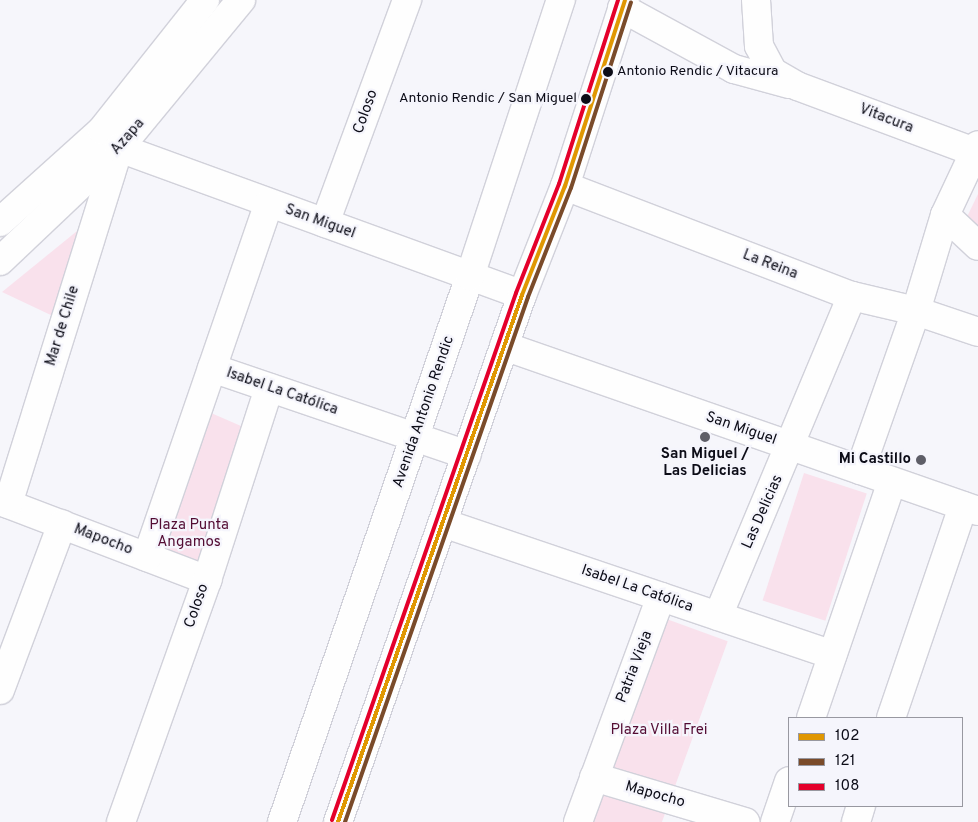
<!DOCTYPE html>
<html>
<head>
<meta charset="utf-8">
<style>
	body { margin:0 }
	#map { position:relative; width:978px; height:822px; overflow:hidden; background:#f6f6fb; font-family:Overpass,sans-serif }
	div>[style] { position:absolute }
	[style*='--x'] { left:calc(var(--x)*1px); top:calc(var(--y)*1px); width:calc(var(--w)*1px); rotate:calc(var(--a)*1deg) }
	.green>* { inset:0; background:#f9e1ec; transform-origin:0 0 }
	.roads { filter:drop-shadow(1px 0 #d1d1da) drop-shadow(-1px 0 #d1d1da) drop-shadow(0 1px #d1d1da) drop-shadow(0 -1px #d1d1da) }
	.minor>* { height:28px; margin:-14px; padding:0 14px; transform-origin:14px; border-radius:14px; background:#fefefe }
	.major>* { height:28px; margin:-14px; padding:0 14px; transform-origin:14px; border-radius:14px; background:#fefefe }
	.bus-1>* { height:4px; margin:-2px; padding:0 2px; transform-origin:2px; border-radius:2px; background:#e09702 }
	.bus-2>* { height:4px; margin:-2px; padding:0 2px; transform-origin:2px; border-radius:2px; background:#7a4b2a }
	.bus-3>* { height:4px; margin:-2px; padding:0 2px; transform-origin:2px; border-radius:2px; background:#e4002b }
	.dots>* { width:14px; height:14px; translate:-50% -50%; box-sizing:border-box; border:2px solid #f5f5fc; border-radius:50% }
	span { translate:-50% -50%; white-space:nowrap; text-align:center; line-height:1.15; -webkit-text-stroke:4.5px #f5f5fc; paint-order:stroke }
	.bus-label { font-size:14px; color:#0c0c17 }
	.left { translate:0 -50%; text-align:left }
	.right { translate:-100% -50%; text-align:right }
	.street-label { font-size:15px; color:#0c0c17 }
	.poi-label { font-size:15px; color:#0c0c17; font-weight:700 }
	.park-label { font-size:15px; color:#530c33 }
	.legend { position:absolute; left:788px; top:717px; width:175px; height:90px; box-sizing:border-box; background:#f5f5fc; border:1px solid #9898a0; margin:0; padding:6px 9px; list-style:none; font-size:15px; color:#0c0c17 }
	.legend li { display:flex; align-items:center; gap:10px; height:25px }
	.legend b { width:25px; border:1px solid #9898a0 }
</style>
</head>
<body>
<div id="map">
	<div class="green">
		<div style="clip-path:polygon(978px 194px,978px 234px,965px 221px)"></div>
		<div style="clip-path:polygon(82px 227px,55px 317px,2px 292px)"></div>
		<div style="clip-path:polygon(211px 413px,248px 429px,203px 565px,158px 552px)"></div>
		<div style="left:804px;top:473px;width:66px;height:134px;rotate:18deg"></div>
		<div style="left:661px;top:617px;width:71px;height:217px;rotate:20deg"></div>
	</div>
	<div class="roads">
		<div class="minor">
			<div style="--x:756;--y:0;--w:46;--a:86.3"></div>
			<div style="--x:759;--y:46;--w:30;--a:62"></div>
			<div style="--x:773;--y:72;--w:28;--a:30"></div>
			<div style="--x:797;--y:86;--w:189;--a:20.4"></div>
			<div style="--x:622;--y:8;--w:128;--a:28.6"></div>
			<div style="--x:734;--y:69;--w:57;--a:15.3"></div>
			<div style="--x:565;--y:186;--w:307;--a:21"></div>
			<div style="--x:852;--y:296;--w:66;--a:13.2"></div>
			<div style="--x:916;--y:311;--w:65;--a:18.7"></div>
			<div style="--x:945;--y:215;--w:45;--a:43.2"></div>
			<div style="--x:0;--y:222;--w:137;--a:-42"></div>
			<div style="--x:102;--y:130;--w:166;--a:-51.6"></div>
			<div style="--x:325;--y:223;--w:238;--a:-69.8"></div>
			<div style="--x:0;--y:261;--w:164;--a:-43.5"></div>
			<div style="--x:119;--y:148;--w:192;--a:-50.5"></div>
			<div style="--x:504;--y:346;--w:502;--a:19.19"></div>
			<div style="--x:212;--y:368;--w:269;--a:18.8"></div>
			<div style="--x:860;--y:470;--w:169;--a:-70.6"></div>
			<div style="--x:916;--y:311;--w:100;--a:-73.2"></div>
			<div style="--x:945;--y:215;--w:77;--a:-64.8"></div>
			<div style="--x:0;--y:501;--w:222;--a:20.9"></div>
			<div style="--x:8;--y:504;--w:373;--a:-72.7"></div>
			<div style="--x:119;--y:148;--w:429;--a:20"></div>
			<div style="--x:443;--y:523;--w:411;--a:18.7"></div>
			<div style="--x:147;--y:557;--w:374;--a:-71"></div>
			<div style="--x:718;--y:616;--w:347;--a:-67.3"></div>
			<div style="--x:0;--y:690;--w:177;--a:-69.5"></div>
			<div style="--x:811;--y:718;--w:250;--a:-71.1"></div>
			<div style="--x:891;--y:718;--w:224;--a:-71.2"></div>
			<div style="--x:594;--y:777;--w:158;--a:16.6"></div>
			<div style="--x:121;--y:822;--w:257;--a:-70.4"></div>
			<div style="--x:207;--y:580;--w:202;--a:-72.1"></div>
			<div style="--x:282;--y:822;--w:577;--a:-71"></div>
			<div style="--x:470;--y:276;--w:291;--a:-71.8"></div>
			<div style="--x:578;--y:822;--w:240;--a:-69.8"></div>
			<div style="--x:775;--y:822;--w:43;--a:-71.1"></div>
			<div style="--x:856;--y:822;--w:17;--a:-73"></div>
		</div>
		<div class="major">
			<div style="--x:338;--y:822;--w:558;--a:-70.75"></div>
			<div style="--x:522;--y:295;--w:117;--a:-68.5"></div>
			<div style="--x:565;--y:186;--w:195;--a:-72.1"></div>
		</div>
	</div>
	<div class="bus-1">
		<div style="--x:338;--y:822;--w:558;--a:-70.75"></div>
		<div style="--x:522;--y:295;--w:117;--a:-68.5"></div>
		<div style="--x:565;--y:186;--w:195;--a:-72.1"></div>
	</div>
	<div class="bus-2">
		<div style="--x:345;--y:822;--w:556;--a:-70.78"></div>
		<div style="--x:528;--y:297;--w:117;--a:-68.5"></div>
		<div style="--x:571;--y:188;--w:195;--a:-72.1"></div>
	</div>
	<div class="bus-3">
		<div style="--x:332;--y:820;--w:558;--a:-70.75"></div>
		<div style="--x:516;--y:293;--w:117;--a:-68.5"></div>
		<div style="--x:559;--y:184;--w:193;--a:-72.2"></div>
	</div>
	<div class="dots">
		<div style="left:608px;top:72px;background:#0c0c17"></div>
		<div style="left:586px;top:99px;background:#0c0c17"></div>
		<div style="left:705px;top:437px;background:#5e5e67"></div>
		<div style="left:921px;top:460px;background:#5e5e67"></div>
	</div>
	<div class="bus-label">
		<span class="left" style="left:617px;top:72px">Antonio Rendic / Vitacura</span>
		<span class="right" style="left:577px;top:99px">Antonio Rendic / San Miguel</span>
	</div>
	<div class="street-label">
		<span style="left:366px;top:112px;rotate:-70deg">Coloso</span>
		<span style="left:886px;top:119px;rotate:21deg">Vitacura</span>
		<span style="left:128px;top:137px;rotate:-49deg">Azapa</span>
		<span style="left:320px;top:222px;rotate:20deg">San Miguel</span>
		<span style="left:770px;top:265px;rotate:21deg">La Reina</span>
		<span style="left:63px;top:326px;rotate:-73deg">Mar de Chile</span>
		<span style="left:282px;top:392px;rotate:19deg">Isabel La Católica</span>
		<span style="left:424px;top:412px;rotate:-71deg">Avenida Antonio Rendic</span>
		<span style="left:741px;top:429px;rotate:19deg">San Miguel</span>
		<span style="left:763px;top:512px;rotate:-66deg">Las Delicias</span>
		<span style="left:103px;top:540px;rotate:21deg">Mapocho</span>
		<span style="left:637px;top:589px;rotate:19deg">Isabel La Católica</span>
		<span style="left:197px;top:606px;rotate:-71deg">Coloso</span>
		<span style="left:635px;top:667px;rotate:-69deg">Patria Vieja</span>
		<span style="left:655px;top:795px;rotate:16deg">Mapocho</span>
	</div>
	<div class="poi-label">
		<span style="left:705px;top:463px">San Miguel /<br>Las Delicias</span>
		<span class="right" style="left:911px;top:460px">Mi Castillo</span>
	</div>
	<div class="park-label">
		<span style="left:189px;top:534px">Plaza Punta<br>Angamos</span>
		<span style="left:659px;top:731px">Plaza Villa Frei</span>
	</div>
	<ul class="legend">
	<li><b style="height:6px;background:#e09702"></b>102</li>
	<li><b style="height:6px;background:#7a4b2a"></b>121</li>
	<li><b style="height:6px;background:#e4002b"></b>108</li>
	</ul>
</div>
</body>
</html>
